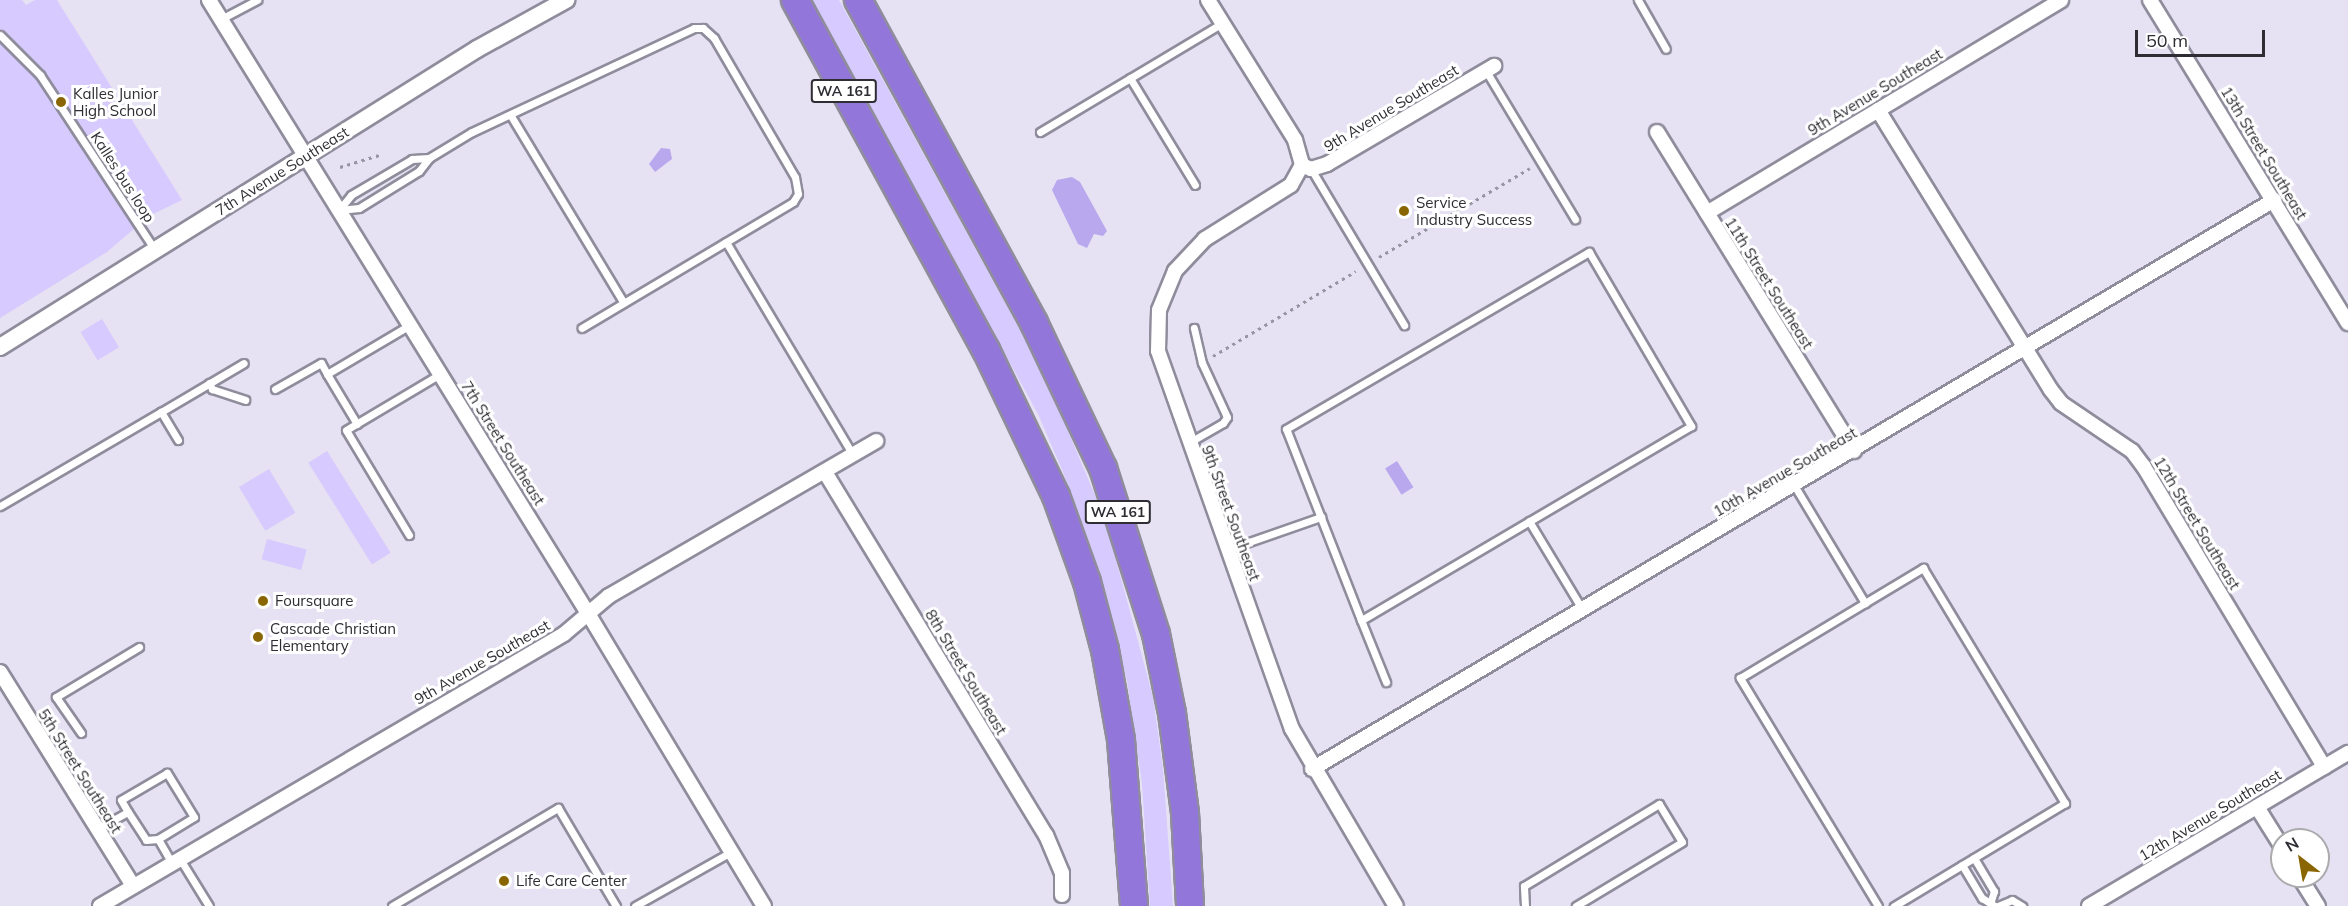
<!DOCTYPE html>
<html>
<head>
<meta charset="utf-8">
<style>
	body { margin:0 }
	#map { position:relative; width:2348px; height:906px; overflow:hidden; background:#e6e2f3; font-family:Mulish,sans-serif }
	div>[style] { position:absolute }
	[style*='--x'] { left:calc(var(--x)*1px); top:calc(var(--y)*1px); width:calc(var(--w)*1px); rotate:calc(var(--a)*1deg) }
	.green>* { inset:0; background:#d6cafe; transform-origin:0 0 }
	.water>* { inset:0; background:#b9a8ee; transform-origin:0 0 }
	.path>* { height:3px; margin-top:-1.5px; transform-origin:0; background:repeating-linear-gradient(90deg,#9795a1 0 3px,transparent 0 7.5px) }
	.roads { filter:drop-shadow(2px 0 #8f8c9c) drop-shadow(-2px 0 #8f8c9c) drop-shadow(0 2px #8f8c9c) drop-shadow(0 -2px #8f8c9c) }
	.service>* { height:7px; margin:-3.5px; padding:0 3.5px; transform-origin:3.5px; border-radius:3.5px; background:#fff }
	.minor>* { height:14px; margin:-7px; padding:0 7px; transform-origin:7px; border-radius:7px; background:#fff }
	.tertiary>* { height:16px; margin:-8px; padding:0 8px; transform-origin:8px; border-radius:8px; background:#fff }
	.motorway>* { height:26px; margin:-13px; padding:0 13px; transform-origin:13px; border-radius:13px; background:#9376da }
	.dots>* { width:16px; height:16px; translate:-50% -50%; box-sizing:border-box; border:3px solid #fff; border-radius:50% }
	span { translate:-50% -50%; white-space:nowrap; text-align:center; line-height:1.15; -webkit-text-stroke:6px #fff; paint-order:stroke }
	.shield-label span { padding:2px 4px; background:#fff; border:2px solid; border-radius:4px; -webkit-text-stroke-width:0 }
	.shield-label { font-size:14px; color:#2e2d33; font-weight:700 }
	.street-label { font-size:15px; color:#2e2d33 }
	.poi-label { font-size:15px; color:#2e2d33 }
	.left { translate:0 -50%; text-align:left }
	.north { position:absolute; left:2270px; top:828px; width:60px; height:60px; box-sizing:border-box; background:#fff; border:2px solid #ababad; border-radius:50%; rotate:329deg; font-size:16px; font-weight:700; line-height:24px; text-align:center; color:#2e2d33 }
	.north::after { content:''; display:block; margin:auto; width:21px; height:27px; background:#896603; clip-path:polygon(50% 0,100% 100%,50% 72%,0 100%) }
	.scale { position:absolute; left:2135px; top:30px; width:130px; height:27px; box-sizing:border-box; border:3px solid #2e2d33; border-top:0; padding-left:8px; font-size:18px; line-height:21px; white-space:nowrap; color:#2e2d33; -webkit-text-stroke:4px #fff; paint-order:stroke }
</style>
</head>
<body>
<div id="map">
	<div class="green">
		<div style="clip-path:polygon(0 0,22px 0,26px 5px,35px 0,57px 0,182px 200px,149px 216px,107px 252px,0 318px)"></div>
		<div style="clip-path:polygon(811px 0,839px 0,1043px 372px,1105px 519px,1153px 697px,1163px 769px,1173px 906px,1150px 906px,1142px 783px,1127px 681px,1091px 547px,1063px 472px,1038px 414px)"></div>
		<div style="left:102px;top:319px;width:33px;height:25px;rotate:59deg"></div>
		<div style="left:327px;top:451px;width:120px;height:22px;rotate:58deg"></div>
		<div style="left:269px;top:469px;width:51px;height:35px;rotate:59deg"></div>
		<div style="left:267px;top:539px;width:41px;height:21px;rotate:15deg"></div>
	</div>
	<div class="water">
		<div style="clip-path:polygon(661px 148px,670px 149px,672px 159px,655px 172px,649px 164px)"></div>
		<div style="clip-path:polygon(1072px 177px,1080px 182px,1107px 231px,1103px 236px,1094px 234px,1087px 248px,1078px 244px,1052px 190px,1057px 180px)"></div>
		<div style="left:1397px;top:461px;width:31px;height:14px;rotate:58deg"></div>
	</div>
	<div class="path">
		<div style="--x:340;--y:167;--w:41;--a:-17.1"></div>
		<div style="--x:1379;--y:257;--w:175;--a:-30.5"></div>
		<div style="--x:1213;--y:356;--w:166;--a:-30.7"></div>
	</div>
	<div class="roads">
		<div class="service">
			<div style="--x:1638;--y:0;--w:56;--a:60.3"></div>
			<div style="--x:221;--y:19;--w:41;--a:-27.8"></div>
			<div style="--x:0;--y:35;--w:57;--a:45"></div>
			<div style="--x:40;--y:75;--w:209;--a:56.7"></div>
			<div style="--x:1486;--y:71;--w:173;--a:59"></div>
			<div style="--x:1130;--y:78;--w:125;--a:58.7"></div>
			<div style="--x:511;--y:116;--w:218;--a:58.9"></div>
			<div style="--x:1040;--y:132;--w:212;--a:-30.9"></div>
			<div style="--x:1311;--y:169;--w:182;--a:59.2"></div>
			<div style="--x:339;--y:210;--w:20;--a:-6"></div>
			<div style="--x:359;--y:208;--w:70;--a:-31.7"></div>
			<div style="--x:419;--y:171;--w:16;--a:-52"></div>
			<div style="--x:429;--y:158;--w:50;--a:-31.2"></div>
			<div style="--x:472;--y:132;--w:245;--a:-25.1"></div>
			<div style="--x:694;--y:28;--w:9;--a:0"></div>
			<div style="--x:703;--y:28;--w:15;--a:42"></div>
			<div style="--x:714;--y:38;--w:161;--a:59.8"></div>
			<div style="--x:795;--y:177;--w:17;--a:80"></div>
			<div style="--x:798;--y:194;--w:9;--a:122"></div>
			<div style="--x:793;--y:202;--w:246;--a:149.2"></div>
			<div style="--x:339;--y:210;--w:19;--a:-51"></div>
			<div style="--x:351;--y:195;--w:71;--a:-30.5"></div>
			<div style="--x:412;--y:159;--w:17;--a:-3"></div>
			<div style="--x:726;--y:242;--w:248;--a:59.2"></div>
			<div style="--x:1589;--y:252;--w:202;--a:59.6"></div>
			<div style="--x:1691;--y:426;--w:383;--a:149.5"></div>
			<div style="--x:1361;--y:620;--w:205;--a:-111.4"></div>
			<div style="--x:1286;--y:429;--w:351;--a:-30.3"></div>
			<div style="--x:209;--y:383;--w:7;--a:63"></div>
			<div style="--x:212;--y:389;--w:35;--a:18"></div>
			<div style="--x:275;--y:389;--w:53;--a:-29.5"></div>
			<div style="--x:321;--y:363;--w:13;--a:61"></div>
			<div style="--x:357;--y:424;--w:58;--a:-121"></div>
			<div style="--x:327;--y:374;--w:96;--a:-30.6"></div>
			<div style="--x:178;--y:440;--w:33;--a:-121"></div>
			<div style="--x:161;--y:412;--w:96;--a:-30.6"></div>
			<div style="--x:1190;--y:442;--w:38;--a:-30"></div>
			<div style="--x:1223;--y:423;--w:7;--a:-56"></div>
			<div style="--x:1227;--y:417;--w:60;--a:-114.8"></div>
			<div style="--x:1202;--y:363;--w:36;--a:-103"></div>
			<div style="--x:1794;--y:485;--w:138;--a:59"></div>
			<div style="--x:0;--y:506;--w:186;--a:-30.3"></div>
			<div style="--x:1529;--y:521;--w:103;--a:58.9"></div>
			<div style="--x:409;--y:535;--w:122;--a:-121"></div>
			<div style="--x:346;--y:430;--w:109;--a:-30.8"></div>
			<div style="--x:1226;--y:550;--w:101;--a:-19.2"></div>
			<div style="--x:1361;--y:620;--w:67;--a:68"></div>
			<div style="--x:81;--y:733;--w:44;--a:-124.8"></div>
			<div style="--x:56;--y:697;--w:97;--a:-31.1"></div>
			<div style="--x:97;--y:829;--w:35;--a:-29"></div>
			<div style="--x:128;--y:812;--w:33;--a:57"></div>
			<div style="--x:146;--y:840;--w:12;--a:-5"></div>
			<div style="--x:158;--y:839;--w:42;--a:-31.4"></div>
			<div style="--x:194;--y:817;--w:52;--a:-121.5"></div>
			<div style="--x:167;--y:773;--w:53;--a:149.6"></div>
			<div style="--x:121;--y:800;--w:14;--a:60"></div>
			<div style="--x:158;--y:839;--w:28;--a:60"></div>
			<div style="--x:1974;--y:858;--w:39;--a:59"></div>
			<div style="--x:1994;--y:891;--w:10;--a:107"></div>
			<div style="--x:180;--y:859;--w:55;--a:58.3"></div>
			<div style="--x:1962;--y:865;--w:39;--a:59"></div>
			<div style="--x:1982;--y:898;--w:15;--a:32"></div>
			<div style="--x:392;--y:906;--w:193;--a:-30.6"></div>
			<div style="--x:558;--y:808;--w:114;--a:59.4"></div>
			<div style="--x:635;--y:906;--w:110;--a:-29.4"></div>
			<div style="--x:1525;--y:906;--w:20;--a:-93"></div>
			<div style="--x:1524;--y:886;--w:158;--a:-31.3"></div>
			<div style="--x:1659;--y:804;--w:44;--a:58.8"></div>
			<div style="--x:1682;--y:842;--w:124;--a:148.9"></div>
			<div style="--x:1878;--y:906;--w:267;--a:-121.2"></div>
			<div style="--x:1740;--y:678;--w:214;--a:-31"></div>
			<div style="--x:1923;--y:568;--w:275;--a:58.9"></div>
			<div style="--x:2065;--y:803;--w:200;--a:148.9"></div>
			<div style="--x:1998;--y:906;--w:15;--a:-23"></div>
			<div style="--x:2012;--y:900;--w:12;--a:31"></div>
		</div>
		<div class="minor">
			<div style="--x:209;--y:0;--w:723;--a:58.29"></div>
			<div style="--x:589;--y:615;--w:340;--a:59"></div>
			<div style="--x:1208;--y:0;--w:165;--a:58.1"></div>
			<div style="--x:1295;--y:140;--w:26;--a:74"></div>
			<div style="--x:1302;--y:165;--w:23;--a:119"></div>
			<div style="--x:1291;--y:185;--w:102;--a:147.9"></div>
			<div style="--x:1205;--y:239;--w:44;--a:133.2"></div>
			<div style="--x:1175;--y:271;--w:42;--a:112.3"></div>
			<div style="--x:1159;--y:310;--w:41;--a:91.4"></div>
			<div style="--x:1158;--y:351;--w:401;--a:70.5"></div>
			<div style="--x:1292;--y:729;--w:205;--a:59.6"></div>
			<div style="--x:2150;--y:0;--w:379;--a:58.5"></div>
			<div style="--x:1878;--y:110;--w:329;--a:58.3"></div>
			<div style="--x:2051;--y:390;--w:16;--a:52"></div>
			<div style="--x:2061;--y:403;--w:86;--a:34.1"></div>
			<div style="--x:2132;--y:451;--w:20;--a:53"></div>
			<div style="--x:2144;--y:467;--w:350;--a:59"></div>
			<div style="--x:1657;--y:132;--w:375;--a:58.3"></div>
			<div style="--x:1302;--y:165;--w:10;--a:24"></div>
			<div style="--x:1311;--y:169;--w:17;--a:-17"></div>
			<div style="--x:1327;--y:164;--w:194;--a:-30.4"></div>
			<div style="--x:1707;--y:213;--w:413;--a:-31"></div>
			<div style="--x:825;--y:472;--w:425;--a:58.7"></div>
			<div style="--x:1046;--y:835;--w:41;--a:67.2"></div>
			<div style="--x:1062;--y:873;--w:22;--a:90"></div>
			<div style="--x:0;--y:672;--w:252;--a:58.1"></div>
			<div style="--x:1312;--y:769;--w:1118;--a:-30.6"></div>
			<div style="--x:2257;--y:807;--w:47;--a:58"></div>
			<div style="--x:2299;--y:876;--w:36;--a:58"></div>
			<div style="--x:100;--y:906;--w:538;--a:-30.38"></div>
			<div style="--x:564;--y:634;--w:59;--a:-40.2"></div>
			<div style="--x:609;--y:596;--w:309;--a:-30.1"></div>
			<div style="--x:2089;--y:906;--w:301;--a:-30.6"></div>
		</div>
		<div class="tertiary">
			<div style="--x:0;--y:347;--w:562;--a:-31.99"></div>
			<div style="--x:477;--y:49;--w:102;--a:-28.8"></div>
		</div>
		<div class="motorway">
			<div style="--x:795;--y:0;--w:399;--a:61.4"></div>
			<div style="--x:986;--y:350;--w:162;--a:64.4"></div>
			<div style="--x:1056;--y:496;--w:91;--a:70.2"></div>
			<div style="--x:1087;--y:582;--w:70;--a:75.2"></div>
			<div style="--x:1105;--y:650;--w:91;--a:79.9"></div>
			<div style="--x:1121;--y:740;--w:167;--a:85.5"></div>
			<div style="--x:858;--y:0;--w:368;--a:61.4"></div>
			<div style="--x:1034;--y:323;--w:161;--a:64.6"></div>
			<div style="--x:1103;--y:468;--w:174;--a:72.3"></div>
			<div style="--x:1156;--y:634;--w:81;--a:78.6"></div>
			<div style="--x:1172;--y:713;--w:101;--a:82.6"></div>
			<div style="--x:1185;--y:813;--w:93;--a:86.9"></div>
		</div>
	</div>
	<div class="dots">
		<div style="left:61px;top:102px;background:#896603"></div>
		<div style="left:1404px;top:211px;background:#896603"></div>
		<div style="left:263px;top:601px;background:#896603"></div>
		<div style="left:258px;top:637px;background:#896603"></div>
		<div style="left:504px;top:881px;background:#896603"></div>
	</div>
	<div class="shield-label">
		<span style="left:844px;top:91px">WA 161</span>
		<span style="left:1118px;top:512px">WA 161</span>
	</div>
	<div class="street-label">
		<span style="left:1875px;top:92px;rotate:-31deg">9th Avenue Southeast</span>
		<span style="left:1391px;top:108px;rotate:-31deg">9th Avenue Southeast</span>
		<span style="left:2264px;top:153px;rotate:59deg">13th Street Southeast</span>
		<span style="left:282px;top:171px;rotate:-32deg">7th Avenue Southeast</span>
		<span style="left:123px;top:177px;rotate:57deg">Kalles bus loop</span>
		<span style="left:1769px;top:283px;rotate:58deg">11th Street Southeast</span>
		<span style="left:503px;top:443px;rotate:58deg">7th Street Southeast</span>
		<span style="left:1785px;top:472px;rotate:-30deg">10th Avenue Southeast</span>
		<span style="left:1231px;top:513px;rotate:70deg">9th Street Southeast</span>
		<span style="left:2197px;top:523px;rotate:59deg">12th Street Southeast</span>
		<span style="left:482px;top:662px;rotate:-30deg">9th Avenue Southeast</span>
		<span style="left:966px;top:672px;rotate:59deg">8th Street Southeast</span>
		<span style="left:80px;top:771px;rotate:58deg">5th Street Southeast</span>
		<span style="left:2210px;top:815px;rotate:-31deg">12th Avenue Southeast</span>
	</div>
	<div class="poi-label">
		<span class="left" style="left:73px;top:102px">Kalles Junior<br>High School</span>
		<span class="left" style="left:1416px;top:211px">Service<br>Industry Success</span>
		<span class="left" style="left:275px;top:601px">Foursquare</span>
		<span class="left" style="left:270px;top:637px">Cascade Christian<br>Elementary</span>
		<span class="left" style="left:516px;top:881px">Life Care Center</span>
	</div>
	<div class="north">N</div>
	<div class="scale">50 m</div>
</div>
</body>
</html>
